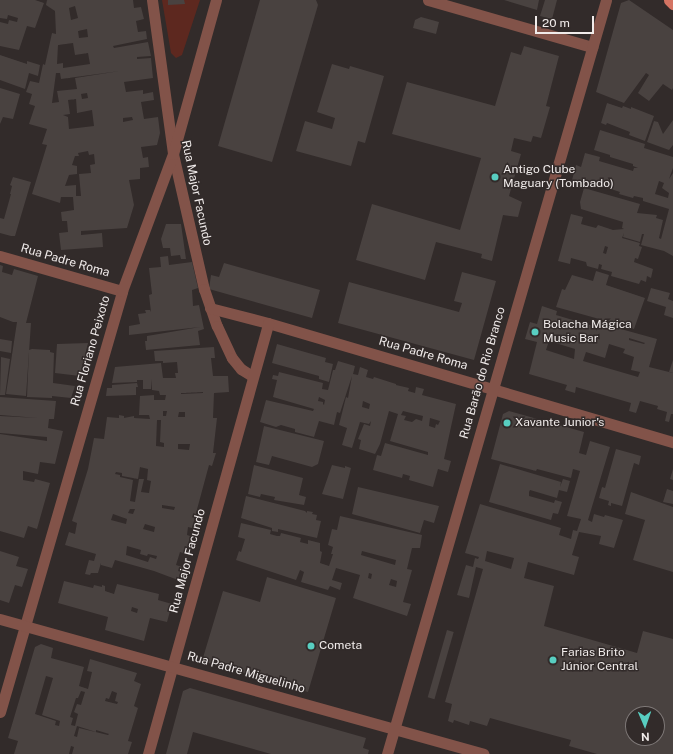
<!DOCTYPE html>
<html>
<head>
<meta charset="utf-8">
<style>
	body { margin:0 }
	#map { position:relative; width:673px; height:754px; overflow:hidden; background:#322b2a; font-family:"Public Sans",sans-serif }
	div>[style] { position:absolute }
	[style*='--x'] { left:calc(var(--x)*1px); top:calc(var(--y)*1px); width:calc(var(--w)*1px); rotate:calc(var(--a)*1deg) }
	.green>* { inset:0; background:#5d281f }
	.building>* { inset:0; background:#494240; transform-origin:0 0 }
	.minor>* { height:11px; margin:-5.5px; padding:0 5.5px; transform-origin:5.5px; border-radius:5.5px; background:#825349 }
	.tertiary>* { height:11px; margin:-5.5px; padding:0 5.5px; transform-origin:5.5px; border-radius:5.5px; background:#825349 }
	.primary>* { height:11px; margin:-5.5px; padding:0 5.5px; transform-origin:5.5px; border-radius:5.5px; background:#d47463 }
	.dots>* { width:11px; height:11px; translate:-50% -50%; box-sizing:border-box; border:2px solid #322b2a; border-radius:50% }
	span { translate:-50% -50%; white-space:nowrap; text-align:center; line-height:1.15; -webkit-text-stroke:3px #322b2a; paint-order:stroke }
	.poi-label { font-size:12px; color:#f0ebea }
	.left { translate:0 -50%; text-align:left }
	.street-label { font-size:12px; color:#f0ebea }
	.north { position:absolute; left:625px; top:706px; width:40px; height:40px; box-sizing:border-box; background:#322b2a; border:1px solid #7e7877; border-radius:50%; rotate:178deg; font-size:11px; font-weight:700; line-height:16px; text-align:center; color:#f0ebea }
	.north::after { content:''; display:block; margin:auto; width:14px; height:18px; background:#58cec1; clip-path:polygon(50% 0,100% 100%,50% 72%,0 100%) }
	.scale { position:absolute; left:535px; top:16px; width:59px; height:18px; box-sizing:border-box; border:2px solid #f0ebea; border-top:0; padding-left:5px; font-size:12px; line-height:14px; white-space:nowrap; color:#f0ebea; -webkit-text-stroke:3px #322b2a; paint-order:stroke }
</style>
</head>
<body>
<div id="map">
	<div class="green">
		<div style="clip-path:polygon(162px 0,200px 0,182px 55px,176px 58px,171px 53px)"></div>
	</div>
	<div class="building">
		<div style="clip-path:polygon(0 0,35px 0,44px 3px,35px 28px,27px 26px,19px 50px,0 46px,0 22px,8px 24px,9px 20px,17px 22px,18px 18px,8px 15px,7px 19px,0 18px)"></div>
		<div style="clip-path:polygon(evenodd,47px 0,133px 0,134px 8px,141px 7px,144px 19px,136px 21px,138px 32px,146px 31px,147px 39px,113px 46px,114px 48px,148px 42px,151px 56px,137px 57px,137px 59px,151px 58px,153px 78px,124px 82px,126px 92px,143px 90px,143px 94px,153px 92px,154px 100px,141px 102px,144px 119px,158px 117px,160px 133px,157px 145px,141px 147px,143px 158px,148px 157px,149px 167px,140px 168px,140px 179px,129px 180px,134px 205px,127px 228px,81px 231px,81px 235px,102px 233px,103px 247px,61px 250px,59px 233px,68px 232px,67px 221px,62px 221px,61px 212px,74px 210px,73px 197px,61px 197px,60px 203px,32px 194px,47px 145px,42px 144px,47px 129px,29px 124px,35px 106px,29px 104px,32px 94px,26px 92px,30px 81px,39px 83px,43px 64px,45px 65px,52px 33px,56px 34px,55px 11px,46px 5px,47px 0,75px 6px,78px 18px,71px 20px,69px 8px,75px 6px,47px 0,87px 29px,88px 37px,79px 38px,78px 31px,87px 29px,47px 0,73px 43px,75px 55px,88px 53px,90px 64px,63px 68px,63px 63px,57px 64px,58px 45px,73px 43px,47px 0,120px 71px,75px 78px,77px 89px,57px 91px,59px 102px,52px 103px,56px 73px,60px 73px,61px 79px,120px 71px,47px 0,87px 93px,88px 98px,82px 99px,81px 94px,87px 93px,47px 0,76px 99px,77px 113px,92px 110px,94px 126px,69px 129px,68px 117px,63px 115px,70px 114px,68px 100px,76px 99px,47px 0,132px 117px,133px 120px,123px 122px,123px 118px,132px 117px,47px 0,88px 151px,89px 155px,94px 154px,95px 164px,90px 165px,91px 173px,79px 174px,81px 196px,76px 196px,76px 185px,65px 186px,69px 175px,77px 174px,77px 166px,72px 165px,75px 156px,79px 156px,78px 153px,88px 151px)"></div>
		<div style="clip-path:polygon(168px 0,184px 0,185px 4px,168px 5px)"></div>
		<div style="clip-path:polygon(260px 0,316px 0,318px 5px,272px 162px,218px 146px)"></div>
		<div style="clip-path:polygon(504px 0,539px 0,537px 10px)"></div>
		<div style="clip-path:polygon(545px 0,557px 0,552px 19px,540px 16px)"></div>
		<div style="clip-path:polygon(629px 0,673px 30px,673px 88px,672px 90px,663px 84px,649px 101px,638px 93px,649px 75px,646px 73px,624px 103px,596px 92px,621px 3px)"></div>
		<div style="clip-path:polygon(421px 17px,439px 22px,436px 34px,413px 28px,415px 20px)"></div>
		<div style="clip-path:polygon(524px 46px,559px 56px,546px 106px,550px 107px,541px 138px,533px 136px,531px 142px,514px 138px,511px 151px,521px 154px,509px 196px,522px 202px,518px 217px,503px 215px,492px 261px,481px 258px,482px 254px,436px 242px,425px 280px,356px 260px,372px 204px,460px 230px,481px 158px,392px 134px,407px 82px,495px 106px,511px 52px,521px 55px)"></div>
		<div style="clip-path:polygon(0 55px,27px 64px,27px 61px,40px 65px,38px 76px,29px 73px,25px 89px,0 80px)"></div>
		<div style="clip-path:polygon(332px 64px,349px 69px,350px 66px,384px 76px,365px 143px,358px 141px,351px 166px,296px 151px,305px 121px,332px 129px,335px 118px,317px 112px)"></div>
		<div style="clip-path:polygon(0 88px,20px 94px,13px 119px,3px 117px,0 124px)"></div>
		<div style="clip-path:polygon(607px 103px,622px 108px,623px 106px,631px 109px,631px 107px,654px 116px,645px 141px,629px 135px,630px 132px,607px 123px,606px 125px,601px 123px)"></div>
		<div style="clip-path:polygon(673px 120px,673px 145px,669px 150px,647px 142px,654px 121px,658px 122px,663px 134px)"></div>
		<div style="clip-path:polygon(evenodd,600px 130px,645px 144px,644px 148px,673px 157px,673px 168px,669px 179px,673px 173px,673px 256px,664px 251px,641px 245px,644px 234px,642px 234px,640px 242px,623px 237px,624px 233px,622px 238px,640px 243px,639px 246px,642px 247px,638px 259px,635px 258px,634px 262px,653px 269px,651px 278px,647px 276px,646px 282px,641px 280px,639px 284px,611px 276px,612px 272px,601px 269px,602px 265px,599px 264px,598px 269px,587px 266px,586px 262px,571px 258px,570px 264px,558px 261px,571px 214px,583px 217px,581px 224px,596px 228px,598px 225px,613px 230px,624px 229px,622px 228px,623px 222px,581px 209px,580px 202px,584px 188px,640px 204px,637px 213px,657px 215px,656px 218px,663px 220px,659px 238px,661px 239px,669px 209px,643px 201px,643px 198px,634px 196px,633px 198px,619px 194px,620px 192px,584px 180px,583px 183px,572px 180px,576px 165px,581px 167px,585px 153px,600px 157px,599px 161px,633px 171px,634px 168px,638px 168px,633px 166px,633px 164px,610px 157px,610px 155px,594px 150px,600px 130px,659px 181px,664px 183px,662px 188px,669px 193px,668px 198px,655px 194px,659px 181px,600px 130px,605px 246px,608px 247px,606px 254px,603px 253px,605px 246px)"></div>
		<div style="clip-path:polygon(13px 177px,31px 182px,15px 236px,11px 236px,0 233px,0 218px,4px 219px,11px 194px,10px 194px,12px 186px,10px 185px)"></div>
		<div style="clip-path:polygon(166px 224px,181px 224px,186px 259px,181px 259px,180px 255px,171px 256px,170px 248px,163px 248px,161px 239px)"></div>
		<div style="clip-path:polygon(168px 256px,169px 265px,192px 262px,198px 288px,192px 290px,193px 306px,199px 305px,204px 329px,198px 331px,200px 345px,146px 350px,145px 341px,147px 341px,147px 336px,200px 327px,129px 335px,129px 326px,140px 324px,138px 314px,146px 313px,145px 310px,150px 310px,151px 312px,149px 295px,152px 294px,149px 268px,161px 267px,160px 257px)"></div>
		<div style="clip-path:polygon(224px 263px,320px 290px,312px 318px,209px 289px,211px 275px,219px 277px)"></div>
		<div style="clip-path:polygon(0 265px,3px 266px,2px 272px,12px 275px,14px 269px,38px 276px,26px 323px,31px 323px,26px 396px,6px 394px,17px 322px,13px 322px,0 317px)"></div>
		<div style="clip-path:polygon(596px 271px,609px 275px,606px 285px,645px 298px,634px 329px,617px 324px,617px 326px,610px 324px,610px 322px,556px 307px,562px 289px,565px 290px,572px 275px,593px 281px)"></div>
		<div style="clip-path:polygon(462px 272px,496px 281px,474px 360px,338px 323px,349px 282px,459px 312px,462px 303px,454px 301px)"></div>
		<div style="clip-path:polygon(651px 288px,670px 293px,668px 299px,673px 301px,673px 318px,664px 315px,666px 307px,647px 301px)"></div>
		<div style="clip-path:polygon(evenodd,542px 306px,557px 311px,556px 315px,593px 326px,609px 330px,610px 326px,657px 339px,649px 367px,673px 373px,673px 414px,671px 414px,669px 422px,665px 421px,667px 412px,657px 409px,658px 406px,640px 401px,636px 413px,629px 411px,631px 403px,576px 387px,575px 393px,565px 390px,567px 385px,529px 374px,537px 342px,525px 339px,530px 322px,537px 324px,542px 306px,629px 338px,645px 343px,644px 344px,629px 340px,629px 338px,542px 306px,549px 341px,575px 349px,574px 359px,546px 350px,549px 341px,542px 306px,609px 344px,625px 349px,623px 353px,634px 357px,631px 370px,640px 372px,638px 377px,583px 361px,586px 352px,605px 358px,609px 344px)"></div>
		<div style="clip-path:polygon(0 339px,12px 341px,11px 353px,0 351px)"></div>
		<div style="clip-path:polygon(88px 343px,80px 376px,55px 373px,57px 344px)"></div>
		<div style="clip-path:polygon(277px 344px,326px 358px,325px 362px,333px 364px,329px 382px,319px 379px,319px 376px,272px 363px)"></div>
		<div style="clip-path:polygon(evenodd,214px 347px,215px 358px,211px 358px,213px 376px,228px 376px,229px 392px,214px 393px,213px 418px,217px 418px,213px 453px,216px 453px,212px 466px,209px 465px,192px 528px,188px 527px,187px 535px,190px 536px,186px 554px,180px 552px,176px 565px,182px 567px,178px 580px,154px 571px,115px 560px,112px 568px,101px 565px,101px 563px,98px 573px,91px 573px,90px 575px,85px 574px,89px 560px,94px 561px,96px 554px,65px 545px,69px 532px,75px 534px,77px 523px,72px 521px,88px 469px,94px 438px,104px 439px,107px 417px,119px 418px,119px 415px,124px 416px,124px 418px,134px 416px,134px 418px,150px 419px,149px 415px,139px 415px,140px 396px,154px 395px,154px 400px,165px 400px,166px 395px,160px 395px,159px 391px,152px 390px,151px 379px,151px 389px,143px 389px,143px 380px,137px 380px,137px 382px,112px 383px,115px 367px,161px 363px,163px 378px,176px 378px,175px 373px,178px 373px,177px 362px,163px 363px,163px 361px,155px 361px,154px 351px,214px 347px,203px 392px,203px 393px,181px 394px,181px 393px,203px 392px,214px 347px,163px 411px,167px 411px,166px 416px,163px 416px,163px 411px,214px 347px,179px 412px,185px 412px,185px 417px,178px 417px,179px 412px,214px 347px,157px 420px,161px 420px,160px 442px,164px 443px,164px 447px,156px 446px,157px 420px,214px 347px,178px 444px,190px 444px,189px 450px,178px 449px,178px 444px,214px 347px,140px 467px,148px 469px,147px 480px,151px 481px,149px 493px,141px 492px,144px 479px,139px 479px,135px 502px,130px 501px,133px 480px,120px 477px,120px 475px,115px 474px,116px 472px,122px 473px,122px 476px,138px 479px,140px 467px,214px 347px,162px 505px,175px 507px,174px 510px,162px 508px,162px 505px,214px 347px,130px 509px,135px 509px,133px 514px,128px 513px,130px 509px,214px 347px,113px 514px,127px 519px,126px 524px,111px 520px,113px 514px,214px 347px,145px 524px,155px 527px,154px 532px,143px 529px,145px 524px,214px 347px,127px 546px,141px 550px,140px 554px,147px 556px,148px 554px,157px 556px,156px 559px,150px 557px,148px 562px,126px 555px,127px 546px)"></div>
		<div style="clip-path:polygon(32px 349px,50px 350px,50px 352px,54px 353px,53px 383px,75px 386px,71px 398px,52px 396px,52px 398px,27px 397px,29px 350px)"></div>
		<div style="clip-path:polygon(1px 357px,10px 359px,5px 395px,0 395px)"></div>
		<div style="clip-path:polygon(673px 360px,673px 373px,669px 372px)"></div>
		<div style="clip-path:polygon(evenodd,338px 361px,355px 366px,353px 374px,358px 375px,360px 367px,368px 370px,366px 377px,373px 379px,374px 377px,396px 384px,396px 385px,409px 388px,408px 391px,415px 393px,416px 387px,424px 389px,422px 395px,456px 404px,444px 459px,451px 461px,448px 472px,438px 469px,433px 487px,409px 480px,410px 476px,403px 474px,402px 478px,373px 470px,377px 455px,381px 456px,385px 443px,428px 455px,428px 452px,390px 441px,398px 414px,389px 411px,380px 444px,375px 454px,359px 449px,361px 440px,358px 439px,364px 424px,370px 426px,371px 421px,369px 424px,360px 422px,352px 448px,342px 445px,347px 428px,339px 425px,346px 397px,348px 398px,352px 376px,340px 413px,337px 412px,334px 425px,319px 421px,314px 437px,295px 432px,295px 429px,281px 425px,276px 427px,260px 422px,266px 400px,313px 411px,314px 409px,321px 411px,273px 397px,277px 380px,272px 379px,273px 375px,278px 376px,279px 372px,323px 383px,322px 389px,328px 390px,333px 370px,335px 370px,338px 361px,319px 397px,325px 400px,324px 405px,323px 404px,323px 402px,318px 401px,319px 397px,338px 361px,363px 401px,370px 404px,369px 409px,362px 407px,363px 401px,338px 361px,403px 411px,423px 416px,422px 421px,416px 419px,412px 422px,404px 420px,406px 416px,401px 415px,403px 411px,338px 361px,430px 418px,440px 421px,438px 425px,436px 424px,435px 428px,429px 426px,430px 418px)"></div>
		<div style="clip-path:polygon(137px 383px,138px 387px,136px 387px,136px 395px,106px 396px,107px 388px,112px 388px,112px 385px)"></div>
		<div style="clip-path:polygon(0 397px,56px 401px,54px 419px,49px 419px,48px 428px,63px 431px,55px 464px,40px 462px,38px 474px,23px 471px,23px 480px,34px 482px,35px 479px,50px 483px,37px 529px,28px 526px,24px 538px,0 531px,0 434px,47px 441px,47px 437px,0 433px,0 416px,38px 418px,0 415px)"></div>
		<div style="clip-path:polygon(evenodd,509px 411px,584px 432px,579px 453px,586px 455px,590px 441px,610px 447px,588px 520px,592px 522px,594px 514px,604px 517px,605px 515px,623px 520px,614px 548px,599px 544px,601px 536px,579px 532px,572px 555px,579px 557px,574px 575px,528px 562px,524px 578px,554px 586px,544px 626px,637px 653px,643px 631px,673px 639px,673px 754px,597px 754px,569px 746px,571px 740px,490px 718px,487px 726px,470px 721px,469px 725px,454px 720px,453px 723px,448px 721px,452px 704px,445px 702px,483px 569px,476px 567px,469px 598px,457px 595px,466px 565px,473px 567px,475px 558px,478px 559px,479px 557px,465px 553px,480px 504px,561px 528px,559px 535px,571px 539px,573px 530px,577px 531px,581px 519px,567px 516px,580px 471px,573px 469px,571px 478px,537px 469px,536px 471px,491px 459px,503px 414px,509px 411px,487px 551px,514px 558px,511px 569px,485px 561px,487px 551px,509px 411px,633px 714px,657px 714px,657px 738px,633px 738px,633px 714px)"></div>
		<div style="clip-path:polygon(264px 426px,324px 441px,318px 464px,312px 467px,272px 456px,269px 465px,256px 462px)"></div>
		<div style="clip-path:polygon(616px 449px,641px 456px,639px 465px,634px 463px,622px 506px,611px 503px,611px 506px,608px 505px,609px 501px,599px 498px,602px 487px,605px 488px)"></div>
		<div style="clip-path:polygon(500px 464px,561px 482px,560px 487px,563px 479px,570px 481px,567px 492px,559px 490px,557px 498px,530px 490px,529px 492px,529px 496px,554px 503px,555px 500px,562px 502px,558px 514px,553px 513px,551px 520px,489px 502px)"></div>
		<div style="clip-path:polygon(254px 465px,303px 478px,299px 495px,306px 497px,304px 505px,274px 500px,275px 497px,261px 494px,260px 497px,248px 494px)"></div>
		<div style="clip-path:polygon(332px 465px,345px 468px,345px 466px,351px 468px,343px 499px,322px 494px)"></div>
		<div style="clip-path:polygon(673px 469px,673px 480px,670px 479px)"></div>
		<div style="clip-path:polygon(358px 487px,439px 506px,434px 523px,424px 520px,420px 533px,352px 514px)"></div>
		<div style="clip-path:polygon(667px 489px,673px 491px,673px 504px,663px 502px)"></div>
		<div style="clip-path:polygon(631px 492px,673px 507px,673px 572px,633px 560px,645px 520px,625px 514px)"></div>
		<div style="clip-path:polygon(246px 496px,305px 511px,307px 513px,307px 511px,313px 512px,312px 514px,317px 515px,316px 520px,321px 521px,317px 538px,278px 529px,278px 532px,272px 531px,272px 528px,241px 518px)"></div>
		<div style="clip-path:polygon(evenodd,340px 516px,422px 535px,420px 548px,412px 548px,407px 569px,412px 570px,403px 602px,411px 604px,407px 616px,353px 598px,360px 575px,336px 568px,332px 580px,342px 583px,340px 590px,330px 586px,328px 590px,301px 582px,304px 572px,300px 570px,296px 580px,236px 560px,239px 551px,241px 552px,245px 539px,238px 537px,241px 523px,271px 530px,270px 534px,277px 536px,280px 536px,281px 533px,301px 538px,300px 542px,308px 544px,308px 540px,320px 543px,320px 551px,322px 552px,320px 563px,329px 566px,333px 554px,331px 554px,333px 547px,328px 545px,332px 529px,337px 530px,340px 516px,362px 551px,396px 560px,395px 565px,361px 555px,362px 551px,340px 516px,369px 573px,372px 574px,371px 579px,368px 578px,369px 573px,340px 516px,391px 579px,397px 581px,396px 587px,389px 585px,391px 579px)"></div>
		<div style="clip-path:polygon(0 551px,19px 557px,16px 566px,28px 569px,22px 587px,15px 585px,9px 603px,0 600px)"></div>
		<div style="clip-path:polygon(267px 577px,336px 598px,308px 692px,202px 661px,223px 591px,260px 602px)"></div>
		<div style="clip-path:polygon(evenodd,64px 581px,93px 588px,94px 585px,102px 587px,102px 585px,105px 586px,105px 591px,114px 594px,117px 584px,159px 594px,158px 600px,172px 604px,167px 622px,150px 618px,144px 641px,105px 630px,108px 617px,58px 603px,64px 581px,132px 607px,138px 609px,137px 613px,131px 611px,132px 607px)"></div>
		<div style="left:447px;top:630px;width:7px;height:70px;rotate:16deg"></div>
		<div style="clip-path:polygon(evenodd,41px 644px,53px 648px,51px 658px,84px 667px,79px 686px,88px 689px,92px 672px,87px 671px,90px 659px,137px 673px,134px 681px,141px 684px,134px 706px,138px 708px,128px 741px,132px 742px,128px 754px,72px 754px,74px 747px,71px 746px,69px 754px,14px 754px,18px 741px,8px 738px,35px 647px,41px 644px,46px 676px,53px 678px,42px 715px,60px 721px,59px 726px,55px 725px,56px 721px,35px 714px,46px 676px,41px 644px,81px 691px,85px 692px,81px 705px,77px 704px,74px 712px,78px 714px,75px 726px,71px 725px,73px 718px,70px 717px,76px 698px,78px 698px,81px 691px,41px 644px,112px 691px,117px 693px,115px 701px,118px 702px,117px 704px,105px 701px,106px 698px,109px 699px,112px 691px,41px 644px,77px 726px,96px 732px,96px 730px,109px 734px,108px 735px,79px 728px,77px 737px,74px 736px,77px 726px)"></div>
		<div style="clip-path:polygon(190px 688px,366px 738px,363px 748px,369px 750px,368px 754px,271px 754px,193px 732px,187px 754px,166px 754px,183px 691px)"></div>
	</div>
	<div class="minor">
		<div style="--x:152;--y:0;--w:155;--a:82.2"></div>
		<div style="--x:173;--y:154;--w:139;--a:77.1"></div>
		<div style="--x:204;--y:289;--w:39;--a:71"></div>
		<div style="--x:217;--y:326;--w:35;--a:65"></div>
		<div style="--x:232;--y:358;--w:14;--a:51"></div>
		<div style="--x:241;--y:369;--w:13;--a:32"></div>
		<div style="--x:428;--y:0;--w:171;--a:16"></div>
		<div style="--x:0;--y:256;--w:127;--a:16"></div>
		<div style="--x:210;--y:308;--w:60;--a:14.5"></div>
		<div style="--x:268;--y:323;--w:422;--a:16.4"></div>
		<div style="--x:0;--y:712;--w:438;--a:-73.8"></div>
		<div style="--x:122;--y:291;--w:146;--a:-69.6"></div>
		<div style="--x:173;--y:154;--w:160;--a:-74.4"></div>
		<div style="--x:148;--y:754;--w:447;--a:-74.4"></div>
	</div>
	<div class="tertiary">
		<div style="--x:0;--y:619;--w:502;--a:15.59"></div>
		<div style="--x:387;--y:754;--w:785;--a:-73.8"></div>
	</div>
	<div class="primary">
		<div style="--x:669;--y:0;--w:6;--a:45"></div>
	</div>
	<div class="dots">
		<div style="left:495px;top:177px;background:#58cec1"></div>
		<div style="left:535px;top:332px;background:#58cec1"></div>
		<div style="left:507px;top:423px;background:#58cec1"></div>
		<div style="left:311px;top:646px;background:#58cec1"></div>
		<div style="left:553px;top:660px;background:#58cec1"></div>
	</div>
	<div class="poi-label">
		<span class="left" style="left:503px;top:177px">Antigo Clube<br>Maguary (Tombado)</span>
		<span class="left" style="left:543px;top:332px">Bolacha Mágica<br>Music Bar</span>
		<span class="left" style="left:515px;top:423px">Xavante Junior's</span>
		<span class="left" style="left:319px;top:646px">Cometa</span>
		<span class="left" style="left:561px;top:660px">Farias Brito<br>Júnior Central</span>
	</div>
	<div class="street-label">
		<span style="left:196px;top:193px;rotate:78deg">Rua Major Facundo</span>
		<span style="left:65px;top:261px;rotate:16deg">Rua Padre Roma</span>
		<span style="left:91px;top:351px;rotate:-74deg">Rua Floriano Peixoto</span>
		<span style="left:423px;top:354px;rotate:16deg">Rua Padre Roma</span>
		<span style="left:483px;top:373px;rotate:-74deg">Rua Barão do Rio Branco</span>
		<span style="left:188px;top:561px;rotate:-75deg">Rua Major Facundo</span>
		<span style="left:246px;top:673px;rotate:16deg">Rua Padre Miguelinho</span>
	</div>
	<div class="north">N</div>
	<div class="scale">20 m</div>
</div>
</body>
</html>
